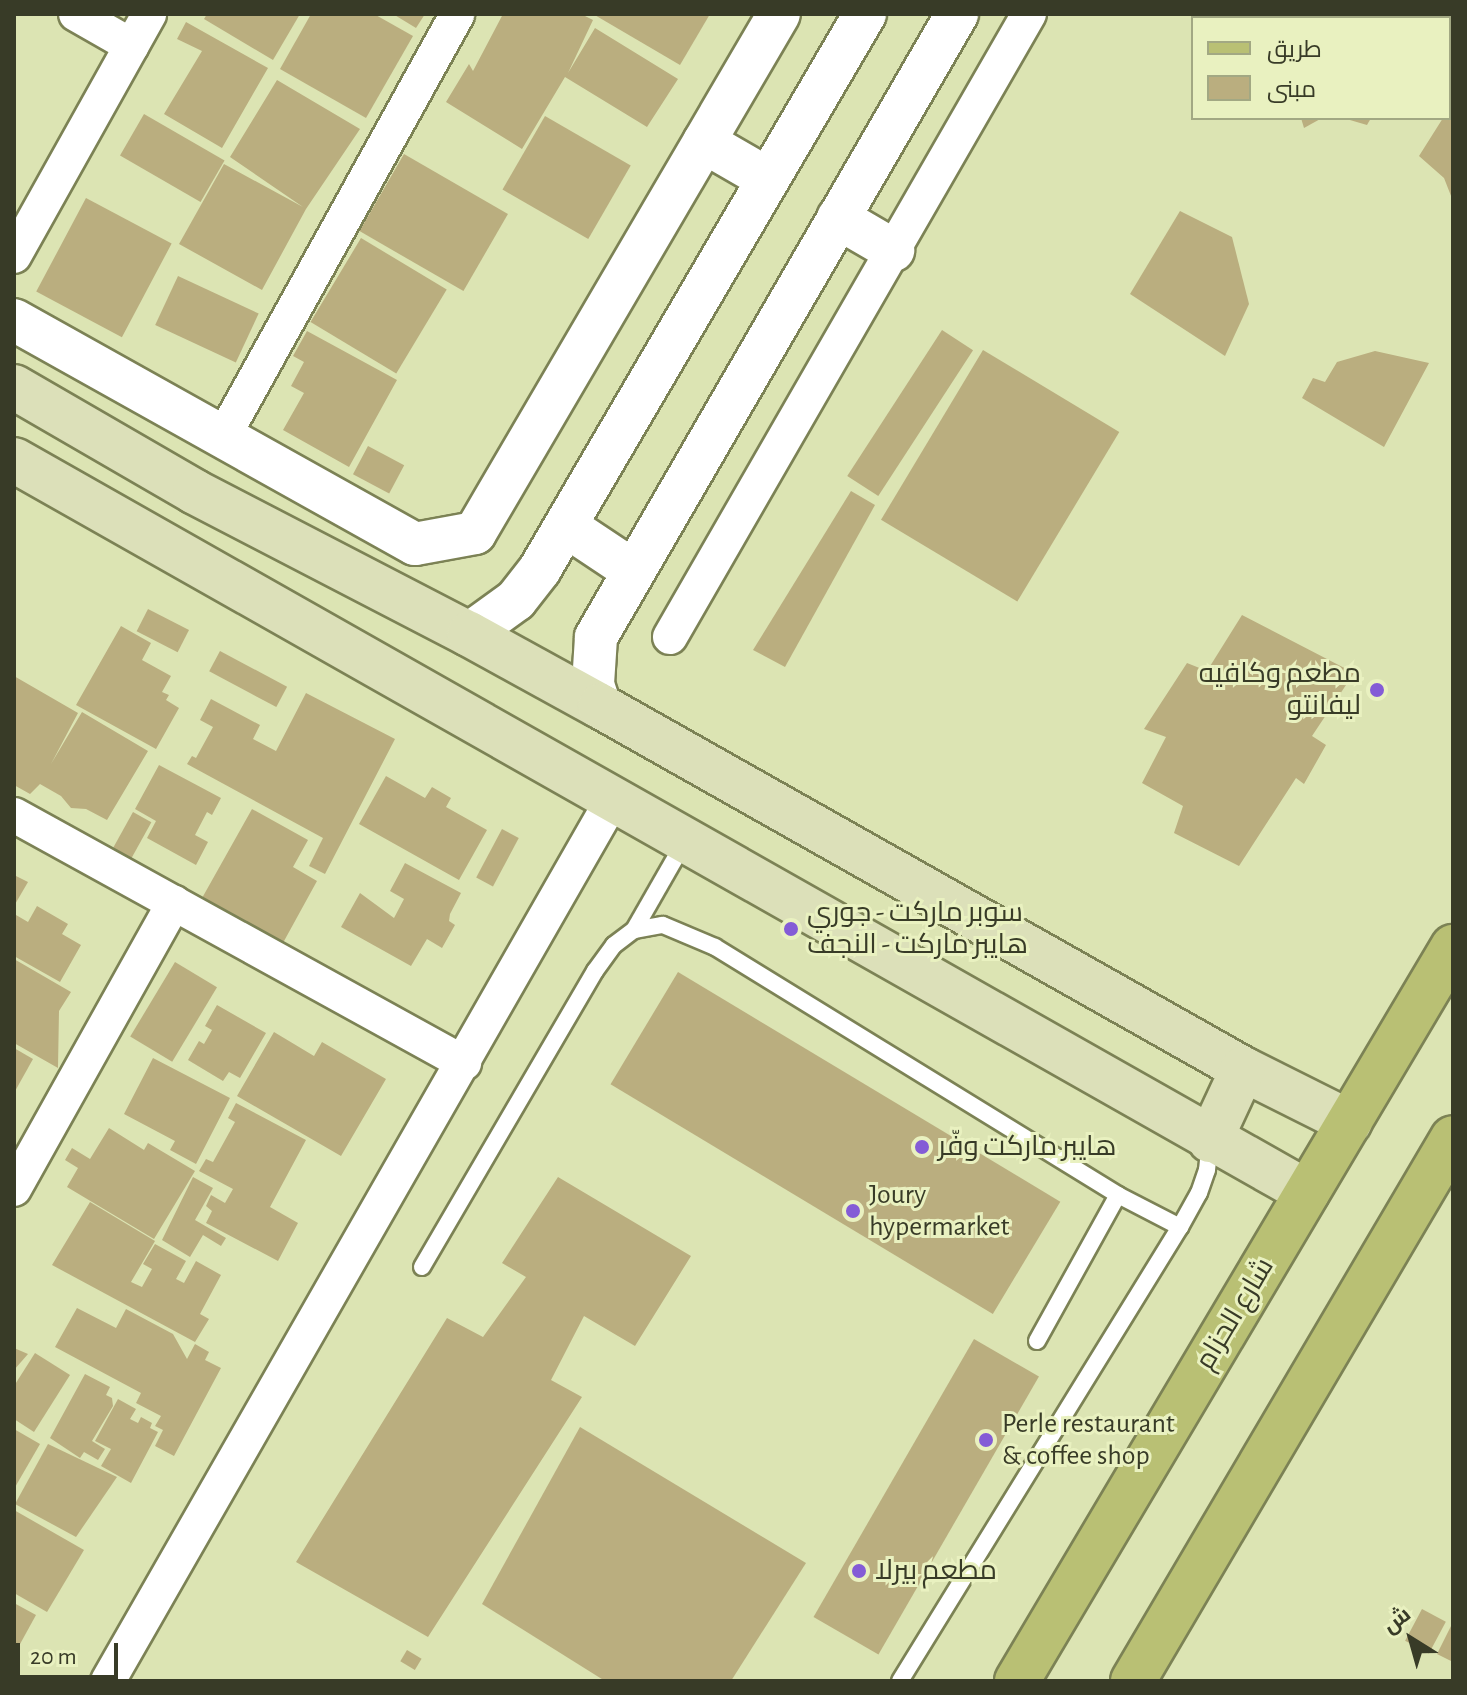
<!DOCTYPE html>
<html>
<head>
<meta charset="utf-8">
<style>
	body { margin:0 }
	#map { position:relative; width:1467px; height:1695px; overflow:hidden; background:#dce4b3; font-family:"Alegreya Sans",Cairo,sans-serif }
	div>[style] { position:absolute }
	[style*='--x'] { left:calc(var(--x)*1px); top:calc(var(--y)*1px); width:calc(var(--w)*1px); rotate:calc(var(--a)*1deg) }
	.building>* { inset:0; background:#baae7f; transform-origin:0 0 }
	.roads { filter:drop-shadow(2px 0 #7c8255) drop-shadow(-2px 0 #7c8255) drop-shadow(0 2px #7c8255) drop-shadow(0 -2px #7c8255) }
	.service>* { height:16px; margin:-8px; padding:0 8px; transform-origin:8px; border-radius:8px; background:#fff }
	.minor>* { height:34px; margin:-17px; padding:0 17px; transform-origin:17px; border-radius:17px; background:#fff }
	.tertiary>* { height:42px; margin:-21px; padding:0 21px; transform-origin:21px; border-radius:21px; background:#fff }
	.secondary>* { height:44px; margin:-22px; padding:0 22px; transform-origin:22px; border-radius:22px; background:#dce0b9 }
	.primary>* { height:44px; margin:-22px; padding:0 22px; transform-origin:22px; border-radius:22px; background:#b9c074 }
	.dots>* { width:22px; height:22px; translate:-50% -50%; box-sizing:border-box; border:4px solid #e9f1c0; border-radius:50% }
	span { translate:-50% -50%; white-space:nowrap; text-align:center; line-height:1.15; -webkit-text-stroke:6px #e9f1c0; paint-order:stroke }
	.poi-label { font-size:28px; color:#383b27 }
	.right { translate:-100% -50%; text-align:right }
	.left { translate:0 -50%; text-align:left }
	.street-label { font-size:28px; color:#383b27 }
	.frame { position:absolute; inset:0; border:16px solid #383b27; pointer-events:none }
	.legend { position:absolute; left:1191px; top:16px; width:260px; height:104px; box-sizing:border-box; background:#e9f1c0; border:2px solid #a2a883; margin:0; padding:10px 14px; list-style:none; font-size:24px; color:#383b27 }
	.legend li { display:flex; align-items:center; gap:16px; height:40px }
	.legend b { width:40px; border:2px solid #a2a883 }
	.north { position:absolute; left:1371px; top:1599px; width:80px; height:80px; -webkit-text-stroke:6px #e9f1c0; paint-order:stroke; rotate:323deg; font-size:22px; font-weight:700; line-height:32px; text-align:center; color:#383b27 }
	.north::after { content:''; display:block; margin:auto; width:28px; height:36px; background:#383b27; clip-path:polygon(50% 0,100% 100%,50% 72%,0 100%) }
	.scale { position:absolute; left:16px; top:1643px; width:102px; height:36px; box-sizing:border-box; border:4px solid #383b27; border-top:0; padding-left:10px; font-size:24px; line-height:28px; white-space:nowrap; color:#383b27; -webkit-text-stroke:6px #e9f1c0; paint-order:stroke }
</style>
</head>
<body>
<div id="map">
	<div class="building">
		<div style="clip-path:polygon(207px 14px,300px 14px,273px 60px,204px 19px)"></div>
		<div style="clip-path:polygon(311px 14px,374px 14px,413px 36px,366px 118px,280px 69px)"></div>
		<div style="clip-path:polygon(393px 14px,425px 14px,416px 28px)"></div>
		<div style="clip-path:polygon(503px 14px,581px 14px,593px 20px,568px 73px,595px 28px,678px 79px,647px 127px,565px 77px,522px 149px,446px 102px,469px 64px,473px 71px)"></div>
		<div style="clip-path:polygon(593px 14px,710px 14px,680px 65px)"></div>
		<div style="clip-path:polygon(186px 22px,268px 68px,222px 148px,164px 114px,202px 51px,177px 39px)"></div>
		<div style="clip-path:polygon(277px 80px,360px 129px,306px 209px,262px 290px,179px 244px,224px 164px,303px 207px,230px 157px)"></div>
		<div style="clip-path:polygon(1451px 104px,1453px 106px,1453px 201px,1444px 178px,1419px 156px,1443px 118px,1449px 118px)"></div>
		<div style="left:144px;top:114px;width:93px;height:48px;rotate:30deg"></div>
		<div style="left:545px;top:116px;width:99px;height:85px;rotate:30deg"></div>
		<div style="clip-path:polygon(1301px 118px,1322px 118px,1304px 128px)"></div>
		<div style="clip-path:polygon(1343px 118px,1371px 118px,1367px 125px)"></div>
		<div style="left:404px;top:154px;width:120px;height:89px;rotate:30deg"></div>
		<div style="left:86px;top:198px;width:97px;height:106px;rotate:28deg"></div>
		<div style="clip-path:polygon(1180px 211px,1232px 237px,1249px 304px,1225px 356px,1130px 294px)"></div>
		<div style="left:361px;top:238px;width:100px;height:98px;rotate:31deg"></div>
		<div style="left:178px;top:276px;width:89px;height:54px;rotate:25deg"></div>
		<div style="left:942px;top:330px;width:37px;height:174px;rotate:33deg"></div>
		<div style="clip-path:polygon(307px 331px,397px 380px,349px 467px,283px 430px,304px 393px,291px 386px,304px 362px,293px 356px)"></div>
		<div style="left:983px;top:350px;width:159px;height:198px;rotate:31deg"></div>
		<div style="clip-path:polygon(1375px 351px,1429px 363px,1384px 447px,1302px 398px,1313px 378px,1325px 382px,1337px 362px)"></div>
		<div style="left:368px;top:446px;width:41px;height:32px;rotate:28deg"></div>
		<div style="clip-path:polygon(851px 491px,875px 505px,785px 667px,753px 650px)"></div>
		<div style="left:148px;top:609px;width:46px;height:25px;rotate:27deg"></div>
		<div style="clip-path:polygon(1242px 615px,1354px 673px,1312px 736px,1326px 745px,1304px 784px,1296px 778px,1239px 866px,1174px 833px,1183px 806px,1142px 783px,1166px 737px,1144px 729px,1187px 663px,1207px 671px)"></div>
		<div style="clip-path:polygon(121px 626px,151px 643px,142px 660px,171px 676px,162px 692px,169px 695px,166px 700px,179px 708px,156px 749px,76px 705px)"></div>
		<div style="left:220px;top:651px;width:76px;height:23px;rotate:28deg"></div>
		<div style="clip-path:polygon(14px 676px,78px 713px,51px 764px,82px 712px,148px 751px,107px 820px,86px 809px,71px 808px,61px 796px,40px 784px,30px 794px,14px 785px)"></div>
		<div style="clip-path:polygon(306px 693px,395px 739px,325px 874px,309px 866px,323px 838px,187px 764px,192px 756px,196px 758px,213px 727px,200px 720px,211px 699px,260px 725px,253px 739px,276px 751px)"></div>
		<div style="clip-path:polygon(159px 765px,221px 798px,212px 815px,207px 812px,195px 835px,208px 842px,196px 865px,147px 838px,156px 821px,135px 809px)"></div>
		<div style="clip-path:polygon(386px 776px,425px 798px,432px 787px,451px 798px,446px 807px,487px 830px,459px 880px,359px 824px)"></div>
		<div style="clip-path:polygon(252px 809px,308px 840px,293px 867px,317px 881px,278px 952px,197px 907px)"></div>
		<div style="left:133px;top:812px;width:21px;height:58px;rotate:29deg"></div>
		<div style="left:502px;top:829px;width:19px;height:55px;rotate:28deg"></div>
		<div style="clip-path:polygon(405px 863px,461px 893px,450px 914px,449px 921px,455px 925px,442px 948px,427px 939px,411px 966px,341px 927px,360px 893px,394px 918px,404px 899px,390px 891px)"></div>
		<div style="clip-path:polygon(14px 875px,28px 882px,14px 906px)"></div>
		<div style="clip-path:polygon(37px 906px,68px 924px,62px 934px,81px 945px,60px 982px,14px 956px,14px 919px,16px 915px,28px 922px)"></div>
		<div style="clip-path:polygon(14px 959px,71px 992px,59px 1011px,58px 1068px,14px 1043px)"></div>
		<div style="left:175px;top:962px;width:49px;height:87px;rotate:31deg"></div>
		<div style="left:678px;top:972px;width:446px;height:131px;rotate:31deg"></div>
		<div style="clip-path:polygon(217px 1005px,266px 1033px,240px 1078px,229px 1072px,223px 1081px,188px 1060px,199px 1041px,204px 1044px,212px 1030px,205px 1026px)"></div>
		<div style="clip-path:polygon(274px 1032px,314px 1056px,322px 1042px,386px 1079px,341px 1156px,237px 1096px)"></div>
		<div style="clip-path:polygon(14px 1048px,33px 1059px,14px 1093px)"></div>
		<div style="clip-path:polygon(153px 1058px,230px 1098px,196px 1164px,170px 1150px,175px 1141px,124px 1114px)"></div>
		<div style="clip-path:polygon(236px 1103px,306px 1140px,270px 1207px,298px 1223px,278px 1261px,206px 1223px,212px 1211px,206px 1206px,211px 1195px,225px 1203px,233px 1189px,199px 1171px,206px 1159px,213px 1162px,235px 1122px,228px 1118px)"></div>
		<div style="clip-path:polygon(109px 1128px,144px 1150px,148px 1143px,195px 1171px,154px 1239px,67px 1187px,78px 1168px,65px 1160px,72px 1148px,90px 1159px)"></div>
		<div style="clip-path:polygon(193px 1177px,213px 1188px,195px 1220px,226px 1238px,221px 1246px,203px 1235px,190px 1257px,162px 1240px)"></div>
		<div style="clip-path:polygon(558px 1177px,691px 1256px,635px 1346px,584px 1316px,551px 1380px,582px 1397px,428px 1637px,296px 1562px,447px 1318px,483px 1337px,526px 1277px,502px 1263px)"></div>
		<div style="clip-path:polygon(90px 1202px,155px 1241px,131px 1282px,142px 1287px,152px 1269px,143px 1264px,155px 1244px,186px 1261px,176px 1279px,184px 1283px,196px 1261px,221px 1275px,200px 1314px,209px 1319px,195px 1342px,52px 1265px)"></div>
		<div style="clip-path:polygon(77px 1308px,116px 1328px,126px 1309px,173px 1334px,187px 1359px,195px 1344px,209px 1352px,205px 1360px,221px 1368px,174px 1456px,155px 1446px,163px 1430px,155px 1426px,161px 1416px,136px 1403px,141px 1393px,55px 1347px)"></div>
		<div style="left:974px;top:1339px;width:75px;height:321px;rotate:30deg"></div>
		<div style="clip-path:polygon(14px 1348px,28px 1354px,14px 1370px)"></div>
		<div style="clip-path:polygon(35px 1353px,70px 1375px,34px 1432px,14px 1419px,14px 1386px)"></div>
		<div style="clip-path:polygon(85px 1374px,110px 1387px,106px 1395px,112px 1398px,113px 1406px,92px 1441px,105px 1449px,98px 1460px,84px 1452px,80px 1458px,50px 1438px)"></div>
		<div style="clip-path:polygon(118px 1399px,136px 1409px,130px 1419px,138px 1423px,141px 1417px,152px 1423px,150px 1428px,158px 1432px,131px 1483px,101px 1466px,111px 1449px,95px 1441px)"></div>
		<div style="clip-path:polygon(580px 1427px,806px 1563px,731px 1681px,605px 1681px,482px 1604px)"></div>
		<div style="clip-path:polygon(14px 1429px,40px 1444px,14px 1489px)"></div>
		<div style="clip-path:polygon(48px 1444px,117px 1477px,76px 1537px,15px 1504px)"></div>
		<div style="clip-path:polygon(14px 1510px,84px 1550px,47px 1612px,14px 1593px)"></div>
		<div style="clip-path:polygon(14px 1603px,36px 1615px,14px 1655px)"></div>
		<div style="left:1422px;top:1609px;width:27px;height:36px;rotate:28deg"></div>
		<div style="clip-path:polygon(1453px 1622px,1453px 1662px,1437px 1654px)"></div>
		<div style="left:407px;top:1650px;width:17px;height:13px;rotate:31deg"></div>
	</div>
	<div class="roads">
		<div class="service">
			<div style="--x:634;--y:930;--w:103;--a:-60.2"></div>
			<div style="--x:422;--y:1267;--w:343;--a:-59.7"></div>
			<div style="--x:595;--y:971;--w:32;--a:-54"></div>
			<div style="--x:614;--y:945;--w:25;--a:-37"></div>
			<div style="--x:634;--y:930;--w:29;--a:-10"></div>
			<div style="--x:663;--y:925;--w:56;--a:22.9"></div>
			<div style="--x:715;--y:947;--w:473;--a:31.6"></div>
			<div style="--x:1118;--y:1195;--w:70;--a:27.3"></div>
			<div style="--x:1180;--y:1227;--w:39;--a:-61"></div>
			<div style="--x:1199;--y:1193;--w:24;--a:-71"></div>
			<div style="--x:1207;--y:1170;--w:29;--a:-84"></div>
			<div style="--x:1037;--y:1341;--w:167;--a:-61"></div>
			<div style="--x:900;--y:1681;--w:533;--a:-58.34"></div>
		</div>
		<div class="minor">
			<div style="--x:76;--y:14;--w:64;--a:29.7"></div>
			<div style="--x:14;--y:256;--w:277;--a:-60.8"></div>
			<div style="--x:223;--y:437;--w:483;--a:-61"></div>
			<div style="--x:670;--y:637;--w:719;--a:-60.05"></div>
			<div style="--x:14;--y:815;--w:514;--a:28.86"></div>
			<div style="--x:14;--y:1189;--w:328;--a:-60.8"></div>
			<div style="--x:108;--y:1681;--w:1016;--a:-60.21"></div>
		</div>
		<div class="tertiary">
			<div style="--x:704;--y:142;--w:74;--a:30"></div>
			<div style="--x:838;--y:218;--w:64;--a:30.2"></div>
			<div style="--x:14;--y:320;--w:459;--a:29.2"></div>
			<div style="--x:415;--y:544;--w:61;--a:-10.4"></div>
			<div style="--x:475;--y:533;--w:601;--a:-59.64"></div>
			<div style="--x:566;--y:526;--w:79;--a:33.7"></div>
			<div style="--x:469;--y:634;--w:58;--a:-35.9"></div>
			<div style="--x:516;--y:600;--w:39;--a:-52"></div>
			<div style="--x:540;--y:569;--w:643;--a:-59.65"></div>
			<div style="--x:600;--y:706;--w:23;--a:-108"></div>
			<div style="--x:593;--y:684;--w:47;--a:-86.3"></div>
			<div style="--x:596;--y:637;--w:720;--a:-59.91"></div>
		</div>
		<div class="secondary">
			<div style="--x:14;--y:387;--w:209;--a:30.1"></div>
			<div style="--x:195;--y:492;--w:309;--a:27.4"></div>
			<div style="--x:469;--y:634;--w:149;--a:28.8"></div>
			<div style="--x:600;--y:706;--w:738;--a:29.45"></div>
			<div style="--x:1243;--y:1069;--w:119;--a:26.6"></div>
			<div style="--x:14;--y:460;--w:1486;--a:29.52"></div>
			<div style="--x:1210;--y:1140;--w:78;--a:-65.1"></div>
		</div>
		<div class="primary">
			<div style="--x:1017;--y:1681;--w:854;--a:-59.29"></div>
			<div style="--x:1133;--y:1681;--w:630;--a:-59.49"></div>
		</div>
	</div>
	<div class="dots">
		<div style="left:1377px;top:690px;background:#845cd6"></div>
		<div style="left:791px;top:929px;background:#845cd6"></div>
		<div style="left:922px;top:1147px;background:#845cd6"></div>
		<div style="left:853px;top:1211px;background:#845cd6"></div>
		<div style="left:986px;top:1440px;background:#845cd6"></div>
		<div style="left:859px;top:1571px;background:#845cd6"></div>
	</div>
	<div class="poi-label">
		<span class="right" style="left:1361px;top:690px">مطعم وكافيه<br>ليفانتو</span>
		<span class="left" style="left:807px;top:929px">سوبر ماركت - جوري<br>هايبر ماركت - النجف</span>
		<span class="left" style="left:938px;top:1147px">هايبر ماركت وفّر</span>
		<span class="left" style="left:869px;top:1211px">Joury<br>hypermarket</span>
		<span class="left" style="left:1002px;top:1440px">Perle restaurant<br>&amp; coffee shop</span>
		<span class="left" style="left:875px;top:1571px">مطعم بيرلا</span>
	</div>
	<div class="street-label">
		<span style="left:1235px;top:1314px;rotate:-59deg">شارع الحزام</span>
	</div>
	<div class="frame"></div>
	<ul class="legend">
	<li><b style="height:10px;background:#b9c074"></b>طريق</li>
	<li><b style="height:22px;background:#baae7f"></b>مبنى</li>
	</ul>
	<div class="north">ش</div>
	<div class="scale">20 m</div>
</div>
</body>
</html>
